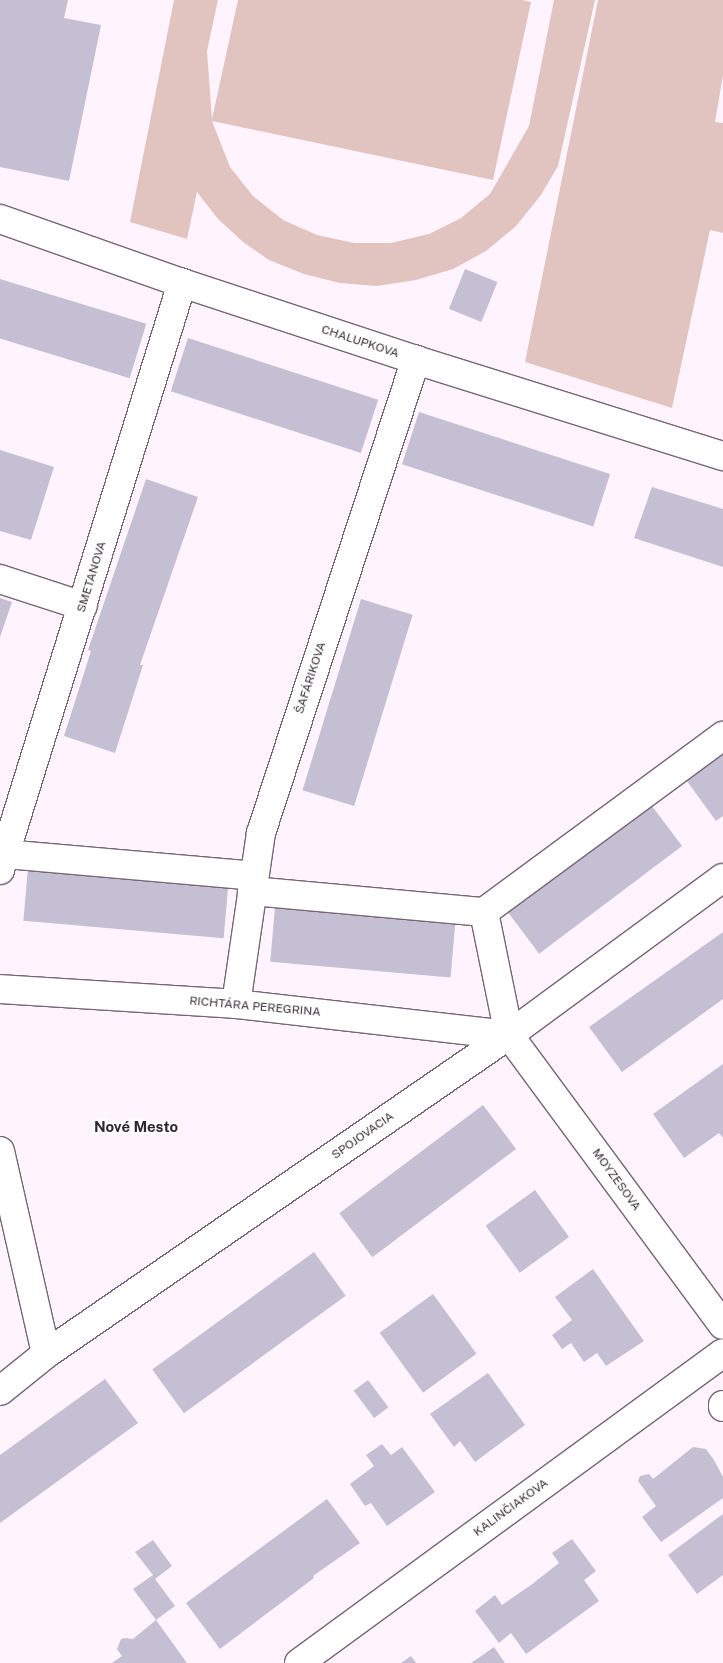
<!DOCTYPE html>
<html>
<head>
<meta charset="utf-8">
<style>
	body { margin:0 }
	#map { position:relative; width:723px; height:1663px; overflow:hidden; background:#fff3fd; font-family:"Public Sans",sans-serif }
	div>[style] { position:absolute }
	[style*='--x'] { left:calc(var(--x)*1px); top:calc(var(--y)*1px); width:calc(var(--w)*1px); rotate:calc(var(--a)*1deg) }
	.green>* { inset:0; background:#e1c4bf }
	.building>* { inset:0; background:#c5bfd4; transform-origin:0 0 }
	.roads { filter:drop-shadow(1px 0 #766675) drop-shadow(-1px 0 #766675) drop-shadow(0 1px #766675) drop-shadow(0 -1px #766675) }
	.minor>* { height:28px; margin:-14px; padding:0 14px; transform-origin:14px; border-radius:14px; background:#fff }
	span { translate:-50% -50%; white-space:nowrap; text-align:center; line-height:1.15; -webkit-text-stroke:4.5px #fff; paint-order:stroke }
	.street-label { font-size:12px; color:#393238 }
	.quarter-label { font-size:15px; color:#322431; font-weight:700 }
</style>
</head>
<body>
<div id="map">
	<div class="green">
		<div style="clip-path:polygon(174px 0,218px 0,207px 51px,212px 119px,238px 0,522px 0,531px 2px,493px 180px,212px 121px,230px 167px,253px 196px,283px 220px,317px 235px,354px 243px,391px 243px,429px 234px,461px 218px,490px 194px,529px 126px,554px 0,595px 0,558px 166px,541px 195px,516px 226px,486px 251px,453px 269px,416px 280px,377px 286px,340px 283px,304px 274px,269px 260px,243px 242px,218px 219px,197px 192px,187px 239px,130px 222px)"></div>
		<div style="clip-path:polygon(598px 0,723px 0,723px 75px,715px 122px,723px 123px,723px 233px,710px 230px,672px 408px,525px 362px)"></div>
	</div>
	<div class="building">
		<div style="clip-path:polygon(0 0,68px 0,64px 18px,101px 25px,69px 181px,0 167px)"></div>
		<div style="left:465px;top:269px;width:35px;height:43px;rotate:22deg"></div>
		<div style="left:0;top:279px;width:153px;height:57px;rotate:17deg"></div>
		<div style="left:188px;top:338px;width:200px;height:56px;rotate:18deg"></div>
		<div style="left:419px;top:412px;width:201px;height:55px;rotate:18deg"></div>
		<div style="clip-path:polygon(0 450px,54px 467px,31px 540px,0 531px)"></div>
		<div style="clip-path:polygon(146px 479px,198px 497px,140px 665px,143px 665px,115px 753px,64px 736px,91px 651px,88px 650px)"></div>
		<div style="clip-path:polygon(652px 487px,723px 509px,723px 567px,634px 538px)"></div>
		<div style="clip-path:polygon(0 598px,12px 602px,0 637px)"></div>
		<div style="left:361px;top:599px;width:54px;height:200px;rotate:17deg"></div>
		<div style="clip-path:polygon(723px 749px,723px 816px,716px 821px,684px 777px)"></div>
		<div style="left:649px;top:802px;width:55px;height:179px;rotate:53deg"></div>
		<div style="left:28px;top:868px;width:201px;height:53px;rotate:5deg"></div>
		<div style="left:275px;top:907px;width:181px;height:55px;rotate:5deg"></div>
		<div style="clip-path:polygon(723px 932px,723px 999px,622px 1072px,589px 1027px)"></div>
		<div style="clip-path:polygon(723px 1064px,723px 1138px,719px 1133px,684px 1158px,653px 1114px)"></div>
		<div style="left:483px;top:1105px;width:55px;height:180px;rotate:53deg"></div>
		<div style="left:535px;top:1190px;width:58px;height:61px;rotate:54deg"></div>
		<div style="left:314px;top:1252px;width:54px;height:200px;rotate:54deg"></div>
		<div style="clip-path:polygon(593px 1269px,644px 1341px,606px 1366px,597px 1353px,584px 1362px,571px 1343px,562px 1349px,552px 1335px,572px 1320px,555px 1297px)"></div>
		<div style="left:433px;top:1294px;width:74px;height:66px;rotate:54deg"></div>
		<div style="clip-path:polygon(488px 1373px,525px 1425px,475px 1462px,460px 1441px,454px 1447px,430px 1414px)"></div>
		<div style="clip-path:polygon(105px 1379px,138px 1423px,0 1523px,0 1455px)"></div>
		<div style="left:368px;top:1380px;width:34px;height:18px;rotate:53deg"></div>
		<div style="clip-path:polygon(382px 1444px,391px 1455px,402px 1447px,435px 1492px,387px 1526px,371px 1503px,365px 1506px,350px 1484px,374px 1466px,366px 1455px)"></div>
		<div style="clip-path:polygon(693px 1447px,706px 1449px,714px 1460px,723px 1477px,723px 1498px,661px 1542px,642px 1517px,656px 1506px,638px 1481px,640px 1476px,649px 1474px,653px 1479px)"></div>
		<div style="clip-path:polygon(327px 1499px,360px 1543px,313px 1576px,314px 1578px,220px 1649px,186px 1603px)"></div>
		<div style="clip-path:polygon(723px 1514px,723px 1575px,697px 1594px,668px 1555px)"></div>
		<div style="clip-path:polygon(572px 1539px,596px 1571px,584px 1580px,599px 1601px,526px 1654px,511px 1633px,499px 1643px,475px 1611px,495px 1595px,502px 1605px,531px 1585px,559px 1563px,552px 1553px)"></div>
		<div style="clip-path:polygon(153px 1540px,172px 1566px,155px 1579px,175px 1606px,156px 1620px,133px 1589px,153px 1575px,135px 1552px)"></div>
		<div style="clip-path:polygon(156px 1620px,187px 1663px,112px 1663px,122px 1656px,117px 1649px,121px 1639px,125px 1638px,133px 1639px)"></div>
		<div style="clip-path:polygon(494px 1647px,505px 1663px,471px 1663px,480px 1657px)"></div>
		<div style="clip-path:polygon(411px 1656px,416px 1663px,401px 1663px)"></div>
	</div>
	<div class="roads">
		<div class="minor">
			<div style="--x:0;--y:219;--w:193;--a:19.4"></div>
			<div style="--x:182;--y:283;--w:246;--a:18.2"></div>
			<div style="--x:416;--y:360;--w:322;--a:17.4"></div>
			<div style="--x:0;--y:579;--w:87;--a:18"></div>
			<div style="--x:5;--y:854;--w:250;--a:5"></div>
			<div style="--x:0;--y:870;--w:615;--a:-72.77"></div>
			<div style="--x:252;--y:891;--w:233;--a:5.2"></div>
			<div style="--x:484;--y:912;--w:126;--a:78.5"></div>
			<div style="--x:509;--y:1035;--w:360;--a:53.6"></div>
			<div style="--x:484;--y:912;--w:297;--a:-36.4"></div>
			<div style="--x:0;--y:989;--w:236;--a:3.6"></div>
			<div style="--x:236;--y:1004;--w:275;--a:6.5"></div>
			<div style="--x:236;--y:1004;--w:173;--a:-81.7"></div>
			<div style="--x:261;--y:833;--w:498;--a:-71.9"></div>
			<div style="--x:0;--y:1151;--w:208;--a:77.2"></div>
			<div style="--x:0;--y:1391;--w:59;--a:-38.8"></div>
			<div style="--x:46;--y:1354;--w:562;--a:-34.57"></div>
			<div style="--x:509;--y:1035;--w:265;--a:-36.3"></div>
			<div style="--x:723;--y:1405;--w:2;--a:90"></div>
			<div style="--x:299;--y:1663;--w:525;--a:-36.17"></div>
		</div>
	</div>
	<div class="street-label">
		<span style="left:360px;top:342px;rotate:18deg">CHALUPKOVA</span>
		<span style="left:92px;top:577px;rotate:-73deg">SMETANOVA</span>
		<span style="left:311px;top:678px;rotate:-72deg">ŠAFÁRIKOVA</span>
		<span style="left:255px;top:1007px;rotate:5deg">RICHTÁRA PEREGRINA</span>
		<span style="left:363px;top:1136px;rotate:-35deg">SPOJOVACIA</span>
		<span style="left:616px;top:1180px;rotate:54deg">MOYZESOVA</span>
		<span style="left:511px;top:1508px;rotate:-36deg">KALINČIAKOVA</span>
	</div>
	<div class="quarter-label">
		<span style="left:136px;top:1127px">Nové Mesto</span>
	</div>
</div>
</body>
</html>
